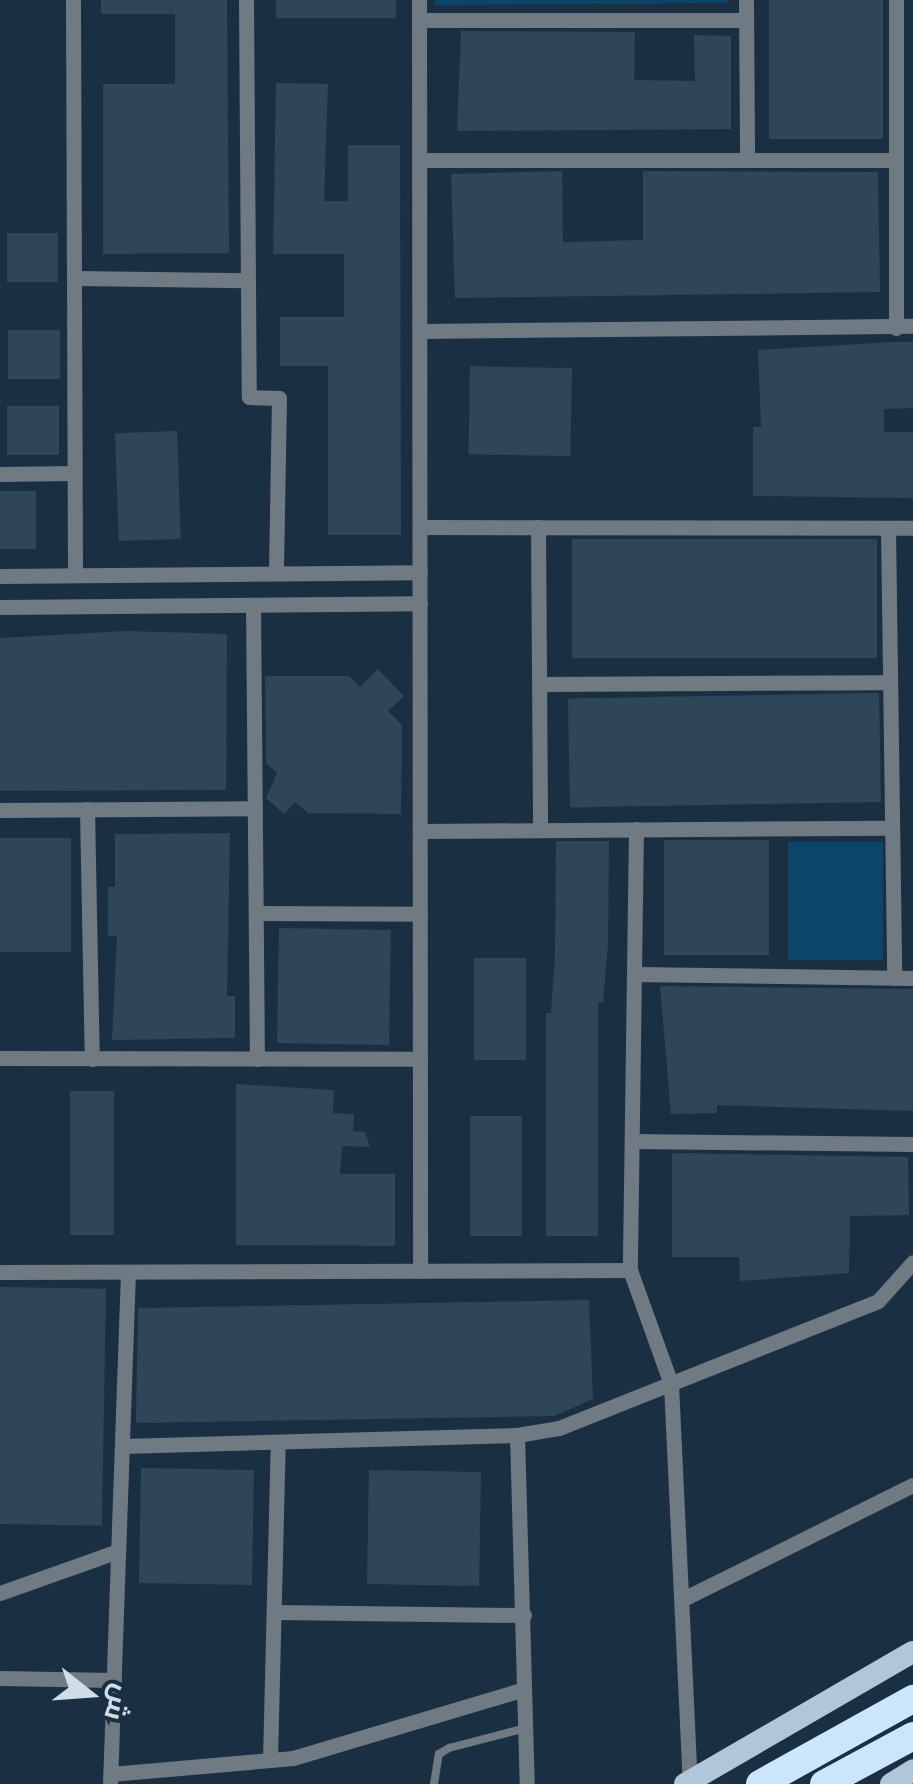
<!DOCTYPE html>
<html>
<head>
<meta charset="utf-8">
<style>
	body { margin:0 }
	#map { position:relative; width:913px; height:1784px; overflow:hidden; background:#1a3042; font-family:"Space Grotesk",Cairo,sans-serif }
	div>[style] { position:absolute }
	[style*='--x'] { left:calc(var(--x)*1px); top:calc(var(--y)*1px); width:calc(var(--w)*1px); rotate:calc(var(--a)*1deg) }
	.green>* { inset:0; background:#0b456a; transform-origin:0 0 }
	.building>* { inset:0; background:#2f4659; transform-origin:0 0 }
	.lane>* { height:8px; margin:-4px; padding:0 4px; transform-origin:4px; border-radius:4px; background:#6f7a83 }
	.street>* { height:15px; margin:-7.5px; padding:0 7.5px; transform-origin:7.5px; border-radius:7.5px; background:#6f7a83 }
	.primary>* { height:22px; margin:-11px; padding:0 11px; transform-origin:11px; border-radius:11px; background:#b0c7da }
	.highway>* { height:28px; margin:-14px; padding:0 14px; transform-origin:14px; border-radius:14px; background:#cae5fc }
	span { translate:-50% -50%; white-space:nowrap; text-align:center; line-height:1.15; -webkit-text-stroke:9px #1a3042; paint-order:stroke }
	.north { position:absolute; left:40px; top:1644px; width:100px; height:100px; -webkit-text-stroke:8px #1a3042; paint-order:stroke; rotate:107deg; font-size:28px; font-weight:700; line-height:40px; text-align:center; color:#cfdde8 }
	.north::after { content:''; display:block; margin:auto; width:35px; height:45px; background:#cfdde8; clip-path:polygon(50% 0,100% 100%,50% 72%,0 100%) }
</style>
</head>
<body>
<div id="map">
	<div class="green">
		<div style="clip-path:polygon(435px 0,727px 0,727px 3px,435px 5px)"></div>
		<div style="left:788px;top:842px;width:95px;height:118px"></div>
	</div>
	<div class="building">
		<div style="clip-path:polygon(101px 0,227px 0,229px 253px,103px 254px,103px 84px,175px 84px,175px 14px,101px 14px)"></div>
		<div style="left:276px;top:0;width:120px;height:18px"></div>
		<div style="left:769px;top:0;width:114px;height:139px"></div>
		<div style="clip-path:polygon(461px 31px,635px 32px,634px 80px,695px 81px,694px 35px,731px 36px,731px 129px,457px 131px)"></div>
		<div style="clip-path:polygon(276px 83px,328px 84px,324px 201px,348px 201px,348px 145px,400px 145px,401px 535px,328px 535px,328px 366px,280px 366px,280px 317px,344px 317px,344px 254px,273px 254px)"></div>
		<div style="clip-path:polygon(562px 171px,563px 242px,643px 240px,643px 171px,878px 172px,880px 292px,455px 298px,451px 174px)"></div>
		<div style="left:7px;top:233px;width:51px;height:49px"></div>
		<div style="left:8px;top:330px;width:52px;height:49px"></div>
		<div style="clip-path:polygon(894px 342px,913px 342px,913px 408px,884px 409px,884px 432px,913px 432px,913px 498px,753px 496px,753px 427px,761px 427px,758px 350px)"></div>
		<div style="left:572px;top:368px;width:88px;height:102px;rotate:91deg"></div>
		<div style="left:7px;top:406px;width:52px;height:49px"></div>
		<div style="left:177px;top:431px;width:108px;height:62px;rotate:88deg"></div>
		<div style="left:0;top:491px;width:36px;height:58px"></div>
		<div style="left:572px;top:539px;width:305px;height:119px"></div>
		<div style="clip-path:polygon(126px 631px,227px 634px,226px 790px,0 791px,0 638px)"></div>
		<div style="clip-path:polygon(378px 669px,404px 696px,388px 711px,402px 725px,401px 814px,308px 813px,295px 802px,284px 814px,266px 798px,277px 773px,266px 763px,265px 676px,349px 676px,360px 687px)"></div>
		<div style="left:879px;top:693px;width:109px;height:311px;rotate:89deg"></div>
		<div style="clip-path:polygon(230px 833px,227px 996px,235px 996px,235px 1038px,112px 1040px,117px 936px,108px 936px,108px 887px,115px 887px,115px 834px)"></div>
		<div style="left:0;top:838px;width:71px;height:114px"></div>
		<div style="left:769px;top:840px;width:115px;height:105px;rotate:90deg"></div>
		<div style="clip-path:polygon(556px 841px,609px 841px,608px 944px,603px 1002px,598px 1002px,598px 1236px,546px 1236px,546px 1013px,551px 1013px,555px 953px)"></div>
		<div style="left:279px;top:928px;width:112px;height:115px;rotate:1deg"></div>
		<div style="left:474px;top:958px;width:52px;height:102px"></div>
		<div style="clip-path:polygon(660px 986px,913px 989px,913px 1111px,717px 1105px,717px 1113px,671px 1114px)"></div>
		<div style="clip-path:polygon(236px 1084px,334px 1090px,333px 1113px,354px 1114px,353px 1131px,365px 1132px,370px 1147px,342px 1146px,340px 1174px,395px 1174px,395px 1246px,236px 1245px)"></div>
		<div style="left:114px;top:1091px;width:144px;height:44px;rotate:90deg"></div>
		<div style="left:470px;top:1116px;width:52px;height:120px"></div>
		<div style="clip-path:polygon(672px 1153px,908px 1157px,909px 1215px,850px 1216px,849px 1273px,740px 1281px,739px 1257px,672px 1257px)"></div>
		<div style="left:0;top:1287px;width:106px;height:237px;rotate:1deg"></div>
		<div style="clip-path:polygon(589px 1300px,593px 1399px,554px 1416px,136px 1423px,138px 1308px)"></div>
		<div style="left:141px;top:1468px;width:113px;height:115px;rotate:1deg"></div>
		<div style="left:369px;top:1470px;width:112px;height:114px;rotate:1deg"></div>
	</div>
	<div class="lane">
		<div style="--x:434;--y:1784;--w:30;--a:-81"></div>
		<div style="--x:439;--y:1754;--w:12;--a:-31"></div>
		<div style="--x:449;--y:1748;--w:80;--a:-14.6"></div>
	</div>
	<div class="street">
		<div style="--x:73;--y:0;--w:575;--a:89.8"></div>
		<div style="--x:246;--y:0;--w:397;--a:89.6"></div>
		<div style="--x:249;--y:397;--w:30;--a:2"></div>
		<div style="--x:279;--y:398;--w:175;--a:91"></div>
		<div style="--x:419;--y:0;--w:1271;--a:89.95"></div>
		<div style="--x:746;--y:0;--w:160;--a:89.6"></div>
		<div style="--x:896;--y:0;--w:328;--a:90"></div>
		<div style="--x:419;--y:20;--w:327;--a:0"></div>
		<div style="--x:419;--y:160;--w:477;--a:0"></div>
		<div style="--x:74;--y:278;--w:174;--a:0.7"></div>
		<div style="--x:420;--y:331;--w:493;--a:-0.6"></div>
		<div style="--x:0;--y:474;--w:74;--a:-0.8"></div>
		<div style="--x:420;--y:527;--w:493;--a:0.1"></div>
		<div style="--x:538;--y:527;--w:303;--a:89.6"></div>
		<div style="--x:888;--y:528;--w:450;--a:89.2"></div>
		<div style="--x:0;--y:576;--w:420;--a:-0.5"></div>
		<div style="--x:253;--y:605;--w:454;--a:89.5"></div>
		<div style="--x:0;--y:607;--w:420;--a:-0.5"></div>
		<div style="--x:541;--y:684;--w:349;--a:-0.3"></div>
		<div style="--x:87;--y:809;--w:250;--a:88.9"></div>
		<div style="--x:0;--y:810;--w:255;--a:-0.4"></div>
		<div style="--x:636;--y:829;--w:441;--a:90.8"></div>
		<div style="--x:630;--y:1270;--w:121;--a:70.2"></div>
		<div style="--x:671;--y:1384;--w:397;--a:87.3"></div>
		<div style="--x:420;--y:831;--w:472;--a:-0.4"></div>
		<div style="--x:256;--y:913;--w:164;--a:0.3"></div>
		<div style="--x:634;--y:974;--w:279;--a:0.8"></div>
		<div style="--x:0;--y:1058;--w:420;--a:0.1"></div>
		<div style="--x:632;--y:1141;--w:281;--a:0.6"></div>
		<div style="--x:0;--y:1272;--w:630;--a:-0.18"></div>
		<div style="--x:517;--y:1435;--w:349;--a:88.4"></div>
		<div style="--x:122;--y:1446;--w:395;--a:-1.6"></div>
		<div style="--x:517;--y:1435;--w:43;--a:-9.5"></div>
		<div style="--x:559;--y:1428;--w:343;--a:-21.7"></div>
		<div style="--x:878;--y:1301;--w:52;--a:-48.1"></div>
		<div style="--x:0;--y:1593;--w:125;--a:-19.6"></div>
		<div style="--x:685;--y:1598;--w:254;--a:-26.4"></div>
		<div style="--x:274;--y:1612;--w:250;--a:0.7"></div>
		<div style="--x:0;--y:1678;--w:114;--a:1"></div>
		<div style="--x:270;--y:1760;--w:318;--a:-88.6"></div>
		<div style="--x:111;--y:1774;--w:183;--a:-5"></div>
		<div style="--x:293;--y:1758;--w:241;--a:-16.6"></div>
		<div style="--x:110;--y:1784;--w:512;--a:-87.99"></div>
	</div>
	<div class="primary">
		<div style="--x:685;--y:1784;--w:263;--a:-30.1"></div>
		<div style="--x:891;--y:1784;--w:26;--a:-32"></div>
	</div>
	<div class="highway">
		<div style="--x:760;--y:1784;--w:175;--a:-29.1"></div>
		<div style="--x:824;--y:1784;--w:101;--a:-28.3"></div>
	</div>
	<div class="north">ش</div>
</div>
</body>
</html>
